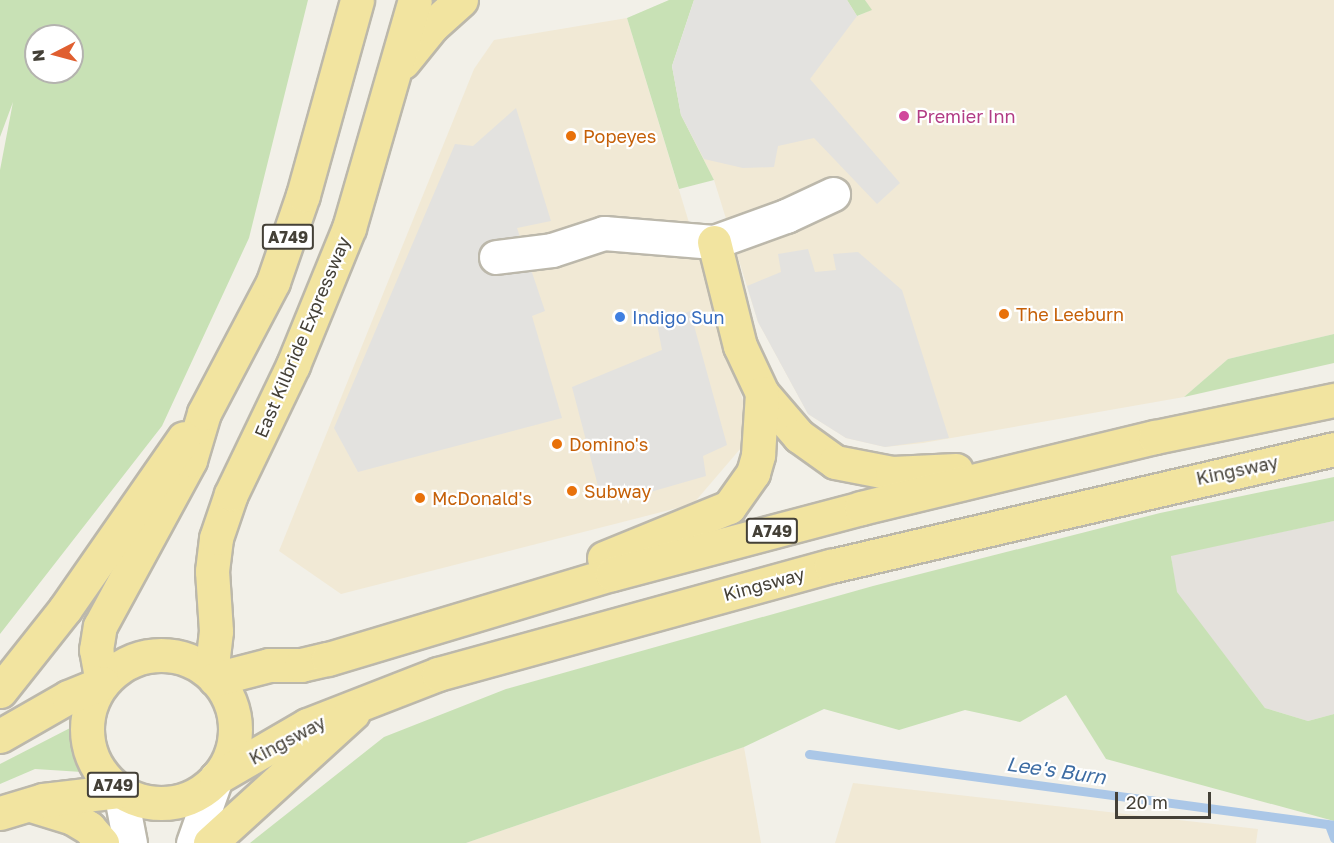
<!DOCTYPE html>
<html>
<head>
<meta charset="utf-8">
<style>
	body { margin:0 }
	#map { position:relative; width:1334px; height:843px; overflow:hidden; background:#f2f0e8; font-family:"Golos Text",sans-serif }
	div>[style] { position:absolute }
	[style*='--x'] { left:calc(var(--x)*1px); top:calc(var(--y)*1px); width:calc(var(--w)*1px); rotate:calc(var(--a)*1deg) }
	.commercial>* { inset:0; background:#f1e9d5 }
	.industrial>* { inset:0; background:#e4e1dc }
	.green>* { inset:0; background:#c8e1b5 }
	.parking>* { inset:0; background:#e3e2df }
	.stream>* { height:9px; margin:-4.5px; padding:0 4.5px; transform-origin:4.5px; border-radius:4.5px; background:#abc7e7 }
	.roads { filter:drop-shadow(2px 0 #bcb8ab) drop-shadow(-2px 0 #bcb8ab) drop-shadow(0 2px #bcb8ab) drop-shadow(0 -2px #bcb8ab) }
	.minor>* { height:33px; margin:-16.5px; padding:0 16.5px; transform-origin:16.5px; border-radius:16.5px; background:#fff }
	.major>* { height:33px; margin:-16.5px; padding:0 16.5px; transform-origin:16.5px; border-radius:16.5px; background:#f2e4a0 }
	.major>.ring { margin:-16.5px; padding:0; box-sizing:content-box; background:none; border:33px solid #f2e4a0; border-radius:50% }
	.dots>* { width:16px; height:16px; translate:-50% -50%; box-sizing:border-box; border:3px solid #fff; border-radius:50% }
	span { translate:-50% -50%; white-space:nowrap; text-align:center; line-height:1.15; -webkit-text-stroke:4.5px #fff; paint-order:stroke }
	.shield-label span { padding:2px 4px; background:#fff; border:2px solid; border-radius:4px; -webkit-text-stroke-width:0 }
	.shield-label { font-size:16px; color:#444037; font-weight:700 }
	.hotel-label { font-size:18px; color:#b23c85 }
	.left { translate:0 -50%; text-align:left }
	.food-label { font-size:18px; color:#c56008 }
	.shop-label { font-size:18px; color:#366cbe }
	.street-label { font-size:18px; color:#444037 }
	.water-label { font-size:20px; color:#3d6ca3; font-style:italic }
	.north { position:absolute; left:24px; top:24px; width:60px; height:60px; box-sizing:border-box; background:#fff; border:2px solid #b4b3af; border-radius:50%; rotate:264deg; font-size:16px; font-weight:700; line-height:24px; text-align:center; color:#444037 }
	.north::after { content:''; display:block; margin:auto; width:21px; height:27px; background:#e05f30; clip-path:polygon(50% 0,100% 100%,50% 72%,0 100%) }
	.scale { position:absolute; left:1115px; top:792px; width:96px; height:27px; box-sizing:border-box; border:3px solid #444037; border-top:0; padding-left:8px; font-size:18px; line-height:21px; white-space:nowrap; color:#444037; -webkit-text-stroke:4px #fff; paint-order:stroke }
</style>
</head>
<body>
<div id="map">
	<div class="commercial">
		<div style="clip-path:polygon(694px 0,847px 0,858px 16px,871px 10px,865px 0,1334px 0,1334px 334px,1228px 359px,1184px 397px,923px 443px,885px 447px,846px 438px,808px 414px,758px 322px,714px 180px,681px 115px)"></div>
		<div style="clip-path:polygon(627px 18px,753px 434px,693px 504px,341px 594px,279px 551px,474px 69px,494px 40px)"></div>
		<div style="clip-path:polygon(744px 747px,761px 843px,466px 843px)"></div>
		<div style="clip-path:polygon(853px 783px,1258px 829px,1256px 843px,835px 843px)"></div>
	</div>
	<div class="industrial">
		<div style="clip-path:polygon(1334px 521px,1334px 714px,1308px 721px,1265px 708px,1176px 592px,1171px 555px)"></div>
	</div>
	<div class="green">
		<div style="clip-path:polygon(evenodd,0 0,308px 0,249px 238px,162px 426px,0 634px,0 170px,13px 102px,0 137px,0 0,36px 36px,72px 36px,72px 72px,36px 72px,36px 36px)"></div>
		<div style="clip-path:polygon(669px 0,694px 0,672px 66px,681px 115px,714px 180px,679px 189px,627px 18px)"></div>
		<div style="clip-path:polygon(847px 0,865px 0,872px 10px,857px 16px)"></div>
		<div style="clip-path:polygon(1334px 334px,1334px 363px,1184px 397px,1228px 359px)"></div>
		<div style="clip-path:polygon(1334px 477px,1334px 521px,1171px 556px,1177px 592px,1265px 708px,1308px 721px,1334px 714px,1334px 821px,1106px 759px,1066px 695px,1020px 722px,965px 710px,899px 730px,824px 709px,744px 747px,466px 843px,250px 843px,384px 737px,506px 689px,873px 586px,1160px 513px)"></div>
		<div style="clip-path:polygon(74px 726px,72px 753px,82px 772px,35px 769px,0 784px,0 764px)"></div>
	</div>
	<div class="parking">
		<div style="clip-path:polygon(694px 0,847px 0,857px 16px,810px 79px,900px 183px,877px 204px,814px 138px,778px 146px,774px 167px,743px 168px,704px 159px,681px 115px,672px 66px)"></div>
		<div style="clip-path:polygon(516px 108px,551px 221px,517px 228px,545px 311px,532px 316px,562px 418px,358px 472px,334px 428px,455px 144px,473px 146px)"></div>
		<div style="clip-path:polygon(808px 249px,815px 272px,836px 270px,833px 254px,858px 252px,902px 290px,949px 438px,885px 447px,846px 438px,808px 414px,758px 322px,747px 286px,781px 272px,778px 254px)"></div>
		<div style="clip-path:polygon(690px 311px,727px 445px,703px 456px,706px 476px,619px 501px,598px 486px,572px 387px,662px 350px,657px 324px)"></div>
	</div>
	<div class="stream">
		<div style="--x:809;--y:754;--w:530;--a:7.7"></div>
		<div style="--x:1329;--y:825;--w:14;--a:69"></div>
	</div>
	<div class="roads">
		<div class="minor">
			<div style="--x:496;--y:257;--w:56;--a:-7.1"></div>
			<div style="--x:552;--y:250;--w:55;--a:-18.1"></div>
			<div style="--x:604;--y:233;--w:110;--a:4.7"></div>
			<div style="--x:714;--y:242;--w:77;--a:-19.9"></div>
			<div style="--x:786;--y:216;--w:52;--a:-25.1"></div>
			<div style="--x:120;--y:791;--w:53;--a:79.1"></div>
			<div style="--x:193;--y:843;--w:69;--a:-70.5"></div>
		</div>
		<div class="major">
			<div style="--x:403;--y:62;--w:46;--a:-51.1"></div>
			<div style="--x:432;--y:26;--w:39;--a:-42"></div>
			<div style="--x:714;--y:242;--w:107;--a:76"></div>
			<div style="--x:740;--y:346;--w:52;--a:64.9"></div>
			<div style="--x:762;--y:393;--w:57;--a:49.3"></div>
			<div style="--x:799;--y:436;--w:44;--a:35.8"></div>
			<div style="--x:835;--y:462;--w:58;--a:10.9"></div>
			<div style="--x:892;--y:473;--w:64;--a:-2.7"></div>
			<div style="--x:604;--y:558;--w:135;--a:-22.2"></div>
			<div style="--x:729;--y:507;--w:42;--a:-54.8"></div>
			<div style="--x:753;--y:473;--w:19;--a:-74"></div>
			<div style="--x:758;--y:455;--w:62;--a:-86.3"></div>
			<div class="ring" style="left:87px;top:655px;width:115px;height:115px"></div>
			<div style="--x:211;--y:674;--w:43;--a:-83.4"></div>
			<div style="--x:216;--y:631;--w:60;--a:-93.8"></div>
			<div style="--x:212;--y:571;--w:33;--a:-83"></div>
			<div style="--x:216;--y:538;--w:46;--a:-71.2"></div>
			<div style="--x:231;--y:494;--w:143;--a:-64.3"></div>
			<div style="--x:293;--y:365;--w:148;--a:-67.8"></div>
			<div style="--x:349;--y:228;--w:237;--a:-73.9"></div>
			<div style="--x:215;--y:679;--w:56;--a:-14.5"></div>
			<div style="--x:269;--y:665;--w:32;--a:0"></div>
			<div style="--x:301;--y:665;--w:28;--a:-13"></div>
			<div style="--x:328;--y:659;--w:296;--a:-16.7"></div>
			<div style="--x:612;--y:574;--w:258;--a:-14.8"></div>
			<div style="--x:861;--y:508;--w:302;--a:-13.6"></div>
			<div style="--x:1155;--y:437;--w:183;--a:-11.7"></div>
			<div style="--x:102;--y:683;--w:34;--a:-100"></div>
			<div style="--x:96;--y:650;--w:24;--a:-81"></div>
			<div style="--x:100;--y:626;--w:189;--a:-61.5"></div>
			<div style="--x:190;--y:460;--w:49;--a:-73.4"></div>
			<div style="--x:204;--y:413;--w:148;--a:-62.2"></div>
			<div style="--x:273;--y:282;--w:92;--a:-71"></div>
			<div style="--x:303;--y:195;--w:202;--a:-74.5"></div>
			<div style="--x:0;--y:691;--w:105;--a:-51.6"></div>
			<div style="--x:65;--y:609;--w:208;--a:-55.2"></div>
			<div style="--x:0;--y:736;--w:78;--a:-29.8"></div>
			<div style="--x:68;--y:697;--w:37;--a:-22"></div>
			<div style="--x:216;--y:778;--w:105;--a:-30.2"></div>
			<div style="--x:307;--y:725;--w:141;--a:-21.3"></div>
			<div style="--x:438;--y:674;--w:408;--a:-15.4"></div>
			<div style="--x:831;--y:566;--w:516;--a:-13.09"></div>
			<div style="--x:34;--y:806;--w:39;--a:17"></div>
			<div style="--x:71;--y:817;--w:21;--a:31"></div>
			<div style="--x:89;--y:828;--w:20;--a:49"></div>
			<div style="--x:0;--y:813;--w:45;--a:-16.8"></div>
			<div style="--x:43;--y:800;--w:78;--a:-6.7"></div>
			<div style="--x:210;--y:843;--w:193;--a:-42.3"></div>
		</div>
	</div>
	<div class="dots">
		<div style="left:904px;top:116px;background:#d1479c"></div>
		<div style="left:571px;top:136px;background:#e8710a"></div>
		<div style="left:1004px;top:314px;background:#e8710a"></div>
		<div style="left:620px;top:317px;background:#3f7fe0"></div>
		<div style="left:557px;top:444px;background:#e8710a"></div>
		<div style="left:572px;top:491px;background:#e8710a"></div>
		<div style="left:420px;top:498px;background:#e8710a"></div>
	</div>
	<div class="shield-label">
		<span style="left:288px;top:237px">A749</span>
		<span style="left:772px;top:531px">A749</span>
		<span style="left:113px;top:785px">A749</span>
	</div>
	<div class="hotel-label">
		<span class="left" style="left:916px;top:116px">Premier Inn</span>
	</div>
	<div class="food-label">
		<span class="left" style="left:583px;top:136px">Popeyes</span>
		<span class="left" style="left:1016px;top:314px">The Leeburn</span>
		<span class="left" style="left:569px;top:444px">Domino's</span>
		<span class="left" style="left:584px;top:491px">Subway</span>
		<span class="left" style="left:432px;top:498px">McDonald's</span>
	</div>
	<div class="shop-label">
		<span class="left" style="left:632px;top:317px">Indigo Sun</span>
	</div>
	<div class="street-label">
		<span style="left:302px;top:337px;rotate:-67deg">East Kilbride Expressway</span>
		<span style="left:1237px;top:470px;rotate:-12deg">Kingsway</span>
		<span style="left:764px;top:584px;rotate:-15deg">Kingsway</span>
		<span style="left:287px;top:740px;rotate:-28deg">Kingsway</span>
	</div>
	<div class="water-label">
		<span style="left:1056px;top:770px;rotate:8deg">Lee's Burn</span>
	</div>
	<div class="north">N</div>
	<div class="scale">20 m</div>
</div>
</body>
</html>
